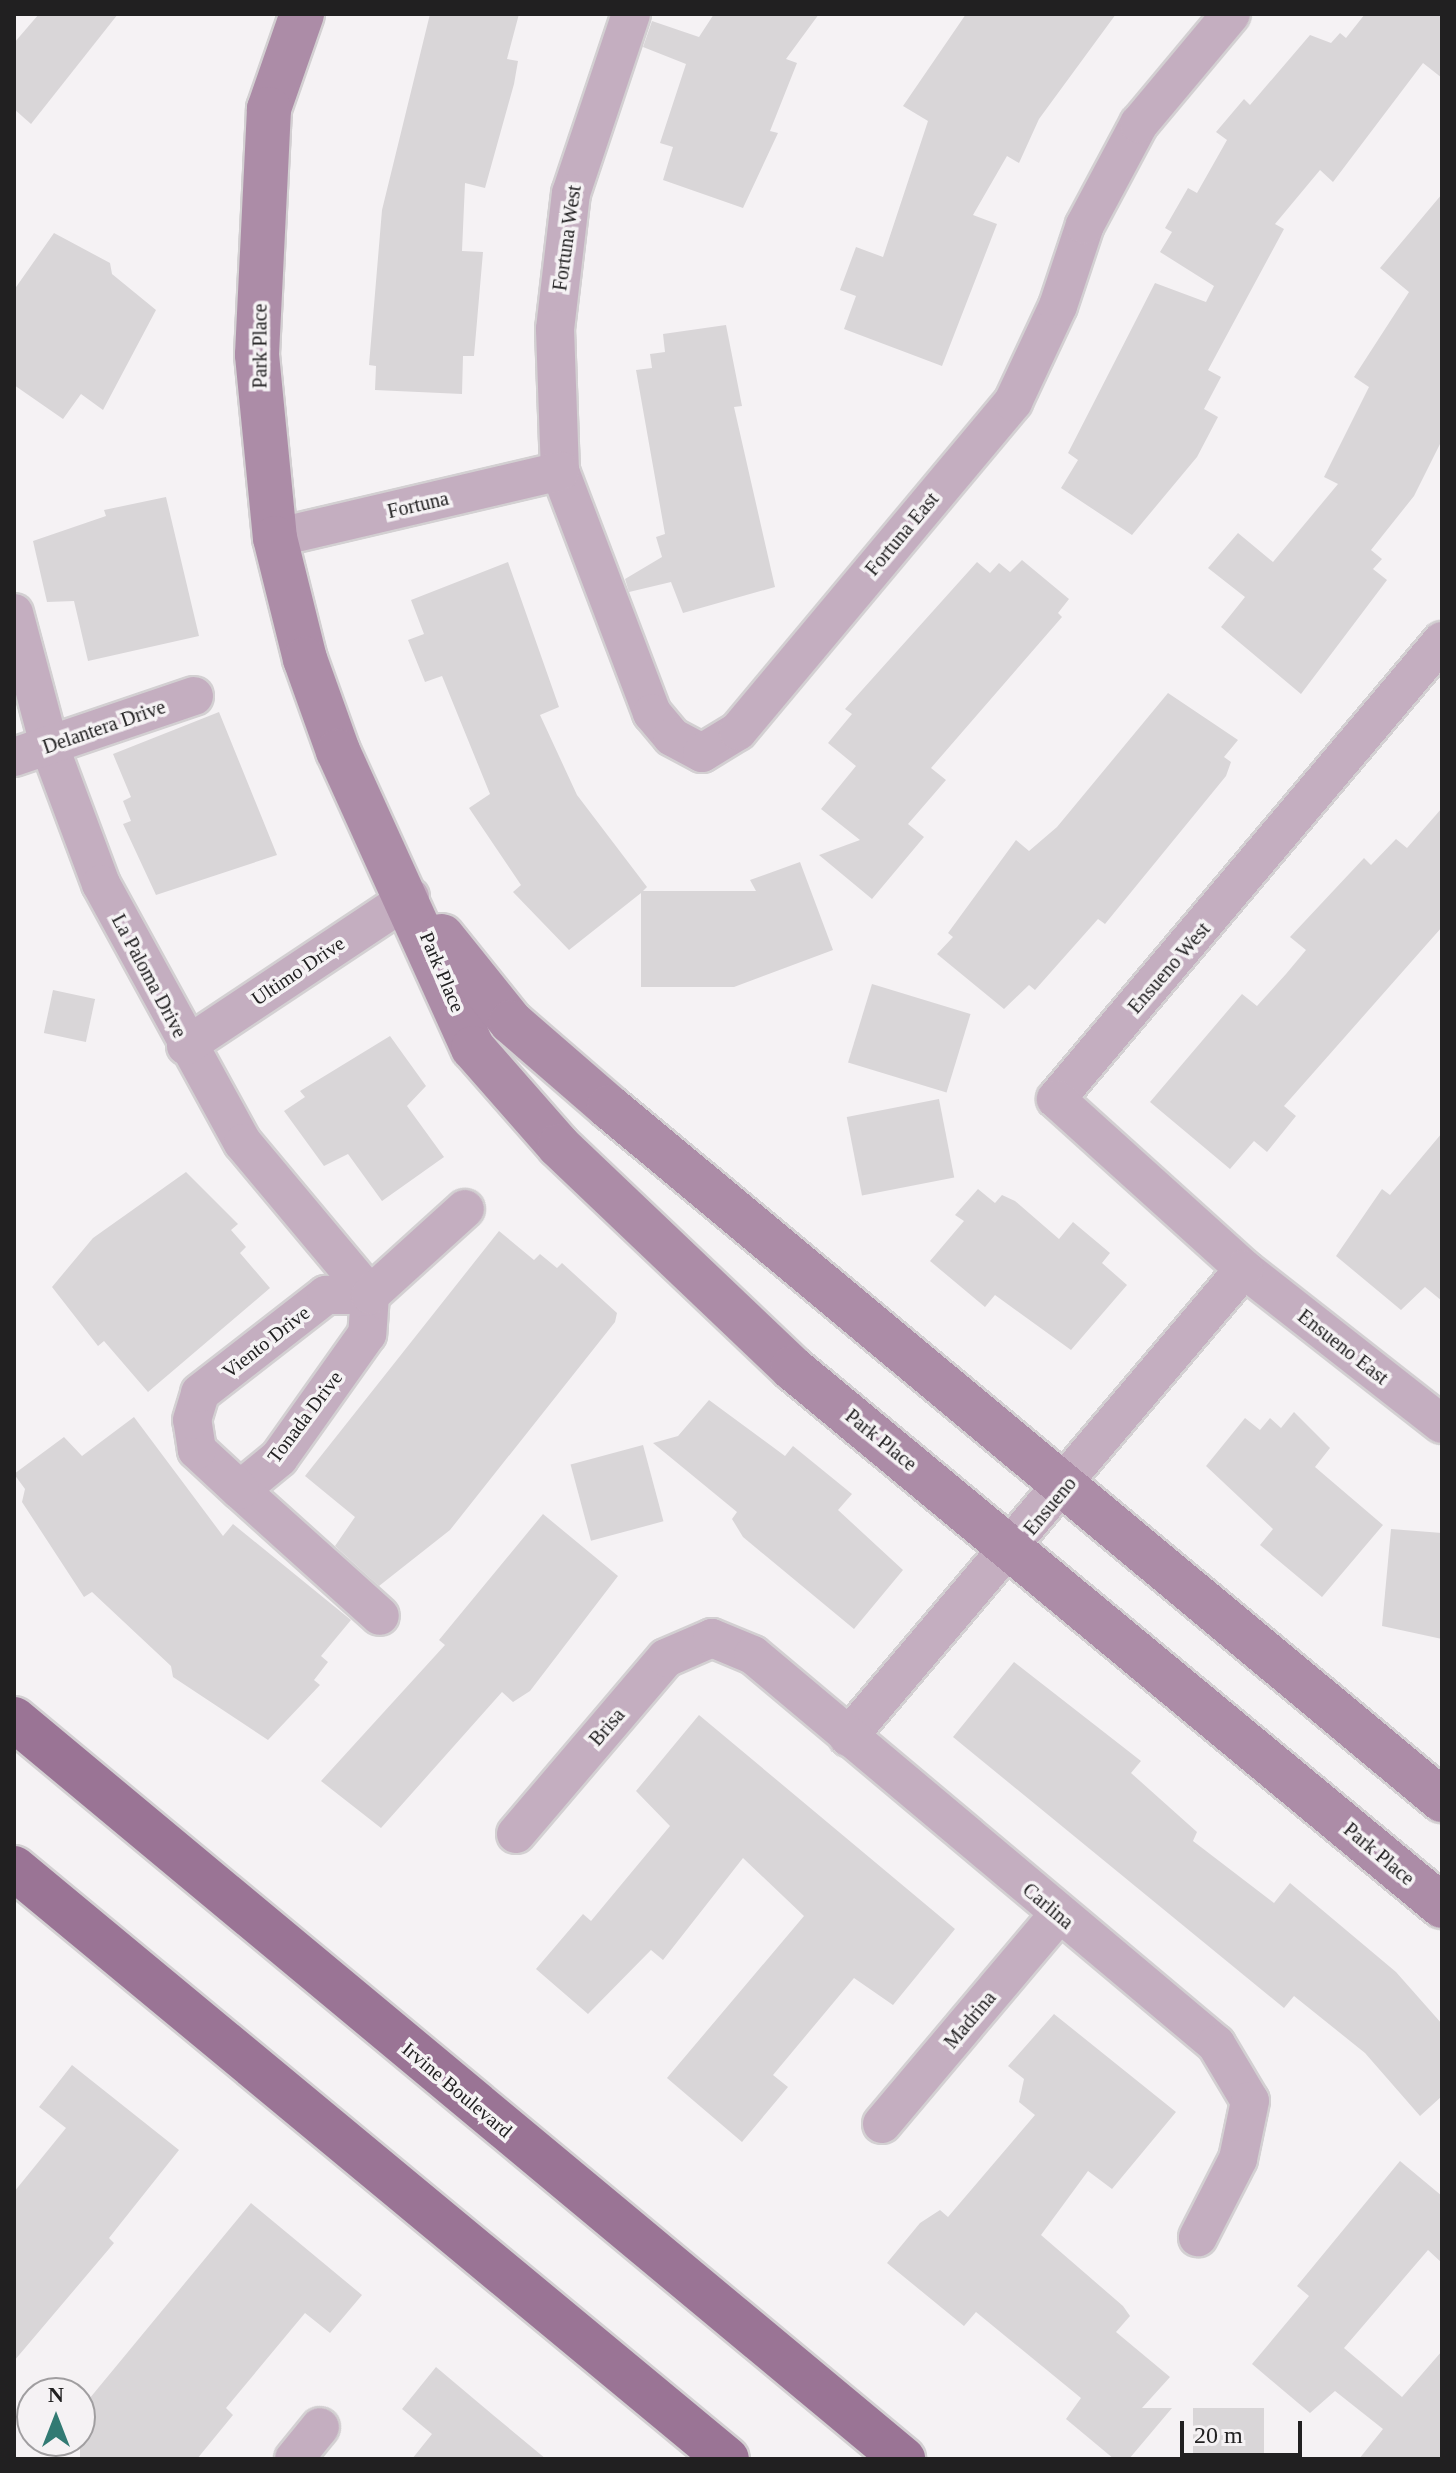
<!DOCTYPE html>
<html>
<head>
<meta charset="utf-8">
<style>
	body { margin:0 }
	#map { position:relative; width:1456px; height:2473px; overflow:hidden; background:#f5f2f4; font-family:"Times New Roman",serif }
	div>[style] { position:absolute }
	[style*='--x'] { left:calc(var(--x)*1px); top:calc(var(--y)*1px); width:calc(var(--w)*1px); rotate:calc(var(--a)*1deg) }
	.building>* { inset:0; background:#d9d6d8; transform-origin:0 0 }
	.roads { filter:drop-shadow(2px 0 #d3d0d2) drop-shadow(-2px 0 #d3d0d2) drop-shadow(0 2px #d3d0d2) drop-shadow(0 -2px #d3d0d2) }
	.street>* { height:38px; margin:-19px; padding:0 19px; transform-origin:19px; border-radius:19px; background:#c4aec0 }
	.secondary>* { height:44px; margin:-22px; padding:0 22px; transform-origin:22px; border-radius:22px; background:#ac8ca7 }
	.primary>* { height:44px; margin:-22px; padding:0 22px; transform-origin:22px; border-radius:22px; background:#9a7495 }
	span { translate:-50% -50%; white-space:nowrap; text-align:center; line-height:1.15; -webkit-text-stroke:7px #f5f2f4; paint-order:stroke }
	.street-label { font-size:20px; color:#212021 }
	.frame { position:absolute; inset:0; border:16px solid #212021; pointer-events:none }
	.north { position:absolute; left:16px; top:2377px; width:80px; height:80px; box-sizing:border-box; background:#f5f2f4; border:2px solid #a09ea0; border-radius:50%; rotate:0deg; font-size:22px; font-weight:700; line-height:32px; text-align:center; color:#212021 }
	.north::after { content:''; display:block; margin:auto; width:28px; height:36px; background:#327a73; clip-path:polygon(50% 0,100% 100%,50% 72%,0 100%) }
	.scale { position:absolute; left:1180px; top:2421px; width:122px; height:36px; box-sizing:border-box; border:4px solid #212021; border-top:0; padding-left:10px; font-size:24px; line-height:28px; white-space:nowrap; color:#212021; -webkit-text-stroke:6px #f5f2f4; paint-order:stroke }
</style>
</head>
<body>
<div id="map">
	<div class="building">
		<div style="clip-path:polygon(39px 14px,118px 14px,31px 124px,14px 109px,14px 43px)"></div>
		<div style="clip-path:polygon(430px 14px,519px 14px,507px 59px,518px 61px,514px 84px,485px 188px,465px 183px,462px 251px,483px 252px,474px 356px,463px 356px,462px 394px,375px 390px,376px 366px,369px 365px,382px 210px)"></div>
		<div style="clip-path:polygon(714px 14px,819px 14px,786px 59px,797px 63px,770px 131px,778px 133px,743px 208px,663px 180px,673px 147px,660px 143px,686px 64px,643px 47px,652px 21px,699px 37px)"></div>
		<div style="clip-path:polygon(966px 14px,1116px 14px,1039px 119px,1019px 163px,1007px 156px,973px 215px,997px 224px,942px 366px,844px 329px,856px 296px,840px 290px,856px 247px,883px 257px,928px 121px,903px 106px)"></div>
		<div style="clip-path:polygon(1365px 14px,1442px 14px,1442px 78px,1423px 63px,1333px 182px,1320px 170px,1275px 224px,1284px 229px,1208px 370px,1221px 377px,1204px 409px,1218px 417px,1197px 457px,1132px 535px,1061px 488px,1078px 460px,1068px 453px,1155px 283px,1206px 302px,1214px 286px,1160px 252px,1172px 232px,1165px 228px,1188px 188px,1197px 193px,1227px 140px,1216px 132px,1244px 99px,1250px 105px,1310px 35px,1331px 43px,1340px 33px,1346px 38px)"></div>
		<div style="clip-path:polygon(1442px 194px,1442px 440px,1414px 496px,1371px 550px,1382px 559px,1373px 569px,1387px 580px,1301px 694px,1221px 627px,1245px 597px,1208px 568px,1238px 533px,1273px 562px,1338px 484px,1324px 477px,1369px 387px,1354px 377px,1409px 292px,1380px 268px)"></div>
		<div style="clip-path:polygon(54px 233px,110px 263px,112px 274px,156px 310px,103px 410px,81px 394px,63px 419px,14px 385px,14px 290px)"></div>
		<div style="clip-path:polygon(726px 325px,742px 406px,734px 407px,775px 587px,683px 613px,671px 582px,629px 592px,625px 579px,662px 557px,656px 537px,665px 534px,636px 370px,652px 368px,650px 354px,665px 352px,663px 334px)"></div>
		<div style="clip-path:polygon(166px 497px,199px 636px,88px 661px,74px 601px,47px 602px,33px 541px,106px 516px,104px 510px)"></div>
		<div style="clip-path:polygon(1022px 560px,1069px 599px,1058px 613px,1062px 617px,931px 768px,946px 780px,908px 824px,924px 837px,872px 899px,819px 855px,860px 840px,821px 809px,856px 766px,828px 743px,852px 714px,845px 709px,977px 562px,990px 573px,999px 563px,1010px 572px)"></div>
		<div style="clip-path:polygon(508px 562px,559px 707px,540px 715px,577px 795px,647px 887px,643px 891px,756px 891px,750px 880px,800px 862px,833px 950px,734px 987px,641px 987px,641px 893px,569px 950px,513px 892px,521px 885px,469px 808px,490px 794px,442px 676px,425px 682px,408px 640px,424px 634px,411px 600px)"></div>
		<div style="clip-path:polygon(1168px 693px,1238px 740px,1224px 757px,1231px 762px,1226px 776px,1105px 924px,1098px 919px,1035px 990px,1029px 985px,1004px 1009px,937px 954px,953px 937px,948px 933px,1016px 840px,1029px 851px,1057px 827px)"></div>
		<div style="clip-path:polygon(219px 712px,277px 855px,156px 895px,123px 824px,131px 821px,123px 801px,131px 797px,113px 754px)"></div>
		<div style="clip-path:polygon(1442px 808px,1442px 927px,1284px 1106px,1296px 1116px,1267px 1152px,1254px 1141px,1230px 1169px,1150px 1102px,1242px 994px,1257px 1006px,1286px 974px,1306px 950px,1290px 937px,1364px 858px,1371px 865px,1396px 839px,1407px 848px)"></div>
		<div style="left:872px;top:984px;width:103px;height:82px;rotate:17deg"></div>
		<div style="left:53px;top:990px;width:43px;height:44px;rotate:12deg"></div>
		<div style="clip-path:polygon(390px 1036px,426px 1086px,407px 1106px,444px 1157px,382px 1201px,348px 1154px,324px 1166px,284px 1111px,305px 1097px,300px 1091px)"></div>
		<div style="left:939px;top:1099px;width:80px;height:94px;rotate:79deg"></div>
		<div style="clip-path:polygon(1442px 1133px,1442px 1301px,1425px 1287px,1401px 1310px,1336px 1256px,1382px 1189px,1390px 1195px)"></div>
		<div style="clip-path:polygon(186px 1172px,238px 1224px,231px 1230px,246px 1247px,240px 1253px,270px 1288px,148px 1392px,104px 1341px,98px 1346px,52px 1287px,93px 1238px)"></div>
		<div style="clip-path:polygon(978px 1189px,995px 1203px,1002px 1195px,1015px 1201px,1059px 1239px,1073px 1222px,1110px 1253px,1102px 1263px,1127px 1285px,1071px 1350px,995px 1295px,985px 1307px,930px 1261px,964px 1221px,955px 1215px)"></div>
		<div style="clip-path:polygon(499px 1231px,534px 1260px,540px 1254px,557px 1268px,562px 1263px,617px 1313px,615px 1322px,450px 1530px,379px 1586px,335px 1546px,355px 1517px,305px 1476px)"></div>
		<div style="clip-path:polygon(709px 1400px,785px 1456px,793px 1446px,852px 1494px,838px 1510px,903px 1570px,854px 1629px,743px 1537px,732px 1519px,737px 1512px,653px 1443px,678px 1436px)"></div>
		<div style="clip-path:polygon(1294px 1412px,1330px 1448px,1315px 1467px,1383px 1525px,1322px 1597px,1260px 1545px,1273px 1529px,1206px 1466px,1245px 1418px,1260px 1430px,1270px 1418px,1281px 1428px)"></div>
		<div style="clip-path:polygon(134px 1417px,223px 1536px,233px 1524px,351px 1620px,321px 1656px,328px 1662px,314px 1680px,320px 1685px,268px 1740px,173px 1677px,171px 1666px,92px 1592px,84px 1597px,22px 1502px,25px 1489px,14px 1474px,64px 1437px,82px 1456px)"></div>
		<div style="left:643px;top:1445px;width:79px;height:75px;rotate:75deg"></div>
		<div style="clip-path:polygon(543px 1514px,618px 1576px,530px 1691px,513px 1702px,502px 1692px,381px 1828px,321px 1781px,445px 1645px,439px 1640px)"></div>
		<div style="clip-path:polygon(1391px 1529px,1442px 1533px,1442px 1639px,1382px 1626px)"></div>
		<div style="clip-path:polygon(1014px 1662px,1141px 1761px,1131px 1773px,1197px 1832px,1193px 1841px,1274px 1903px,1290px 1883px,1396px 1972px,1442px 2024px,1442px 2096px,1420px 2116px,1365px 2053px,1294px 1996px,1284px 2008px,953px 1737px)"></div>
		<div style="clip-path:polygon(699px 1715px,955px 1929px,893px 2005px,854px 1978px,773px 2075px,788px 2087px,742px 2142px,667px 2078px,804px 1916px,743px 1858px,663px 1960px,651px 1950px,588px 2014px,536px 1969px,583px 1914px,591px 1921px,670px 1826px,636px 1791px)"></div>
		<div style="clip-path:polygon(1054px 2014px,1176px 2112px,1112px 2189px,1088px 2171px,1041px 2235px,1123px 2306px,1130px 2316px,1116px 2332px,1170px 2377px,1142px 2408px,1172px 2408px,1129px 2459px,1114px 2459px,1066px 2419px,1081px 2398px,976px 2312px,964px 2326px,887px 2263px,920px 2223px,940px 2210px,948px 2217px,1035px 2115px,1019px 2102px,1024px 2079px,1008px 2066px)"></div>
		<div style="clip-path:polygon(72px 2065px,179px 2150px,109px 2238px,114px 2243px,14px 2361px,14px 2192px,66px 2128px,39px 2107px)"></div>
		<div style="clip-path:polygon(1400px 2161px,1442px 2196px,1442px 2263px,1428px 2250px,1344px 2348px,1402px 2397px,1442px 2351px,1442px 2459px,1359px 2459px,1383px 2429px,1335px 2391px,1310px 2413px,1252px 2364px,1309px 2296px,1297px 2286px)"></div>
		<div style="clip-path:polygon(251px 2203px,362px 2295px,330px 2333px,305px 2313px,226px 2408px,233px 2415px,197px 2459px,80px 2459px,80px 2410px)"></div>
		<div style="clip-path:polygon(436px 2367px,493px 2415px,546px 2459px,412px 2459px,432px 2434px,402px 2409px)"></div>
		<div style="left:1193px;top:2408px;width:71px;height:51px"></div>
	</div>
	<div class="roads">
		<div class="street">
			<div style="--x:631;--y:14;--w:189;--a:108.5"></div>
			<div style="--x:571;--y:193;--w:137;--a:96.7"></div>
			<div style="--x:555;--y:329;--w:142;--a:88"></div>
			<div style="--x:560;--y:471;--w:259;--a:69.2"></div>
			<div style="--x:652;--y:713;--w:31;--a:50"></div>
			<div style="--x:672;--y:737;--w:34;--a:28"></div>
			<div style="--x:702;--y:753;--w:42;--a:-31.4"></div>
			<div style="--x:738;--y:731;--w:429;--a:-50.1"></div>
			<div style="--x:1013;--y:402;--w:106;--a:-64.9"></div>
			<div style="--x:1058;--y:306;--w:85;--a:-71.6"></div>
			<div style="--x:1085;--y:225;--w:115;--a:-61.9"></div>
			<div style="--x:1139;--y:124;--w:143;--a:-50.1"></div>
			<div style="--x:275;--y:538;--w:293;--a:-13.2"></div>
			<div style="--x:14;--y:613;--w:137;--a:75.1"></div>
			<div style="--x:49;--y:745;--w:148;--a:69.5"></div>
			<div style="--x:101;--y:884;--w:295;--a:61.3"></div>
			<div style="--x:243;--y:1143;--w:198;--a:50.1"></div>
			<div style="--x:370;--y:1295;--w:39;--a:94"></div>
			<div style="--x:367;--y:1334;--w:152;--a:125.4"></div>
			<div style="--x:279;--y:1458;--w:50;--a:140.6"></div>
			<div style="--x:240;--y:1490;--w:188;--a:42"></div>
			<div style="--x:1442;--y:641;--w:599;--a:130.12"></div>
			<div style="--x:1056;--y:1099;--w:253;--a:42.1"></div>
			<div style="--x:1244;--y:1269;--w:251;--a:38.1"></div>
			<div style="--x:14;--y:757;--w:190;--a:-18.7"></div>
			<div style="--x:186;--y:1046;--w:269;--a:-33.6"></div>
			<div style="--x:240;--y:1490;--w:59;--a:-137.1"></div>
			<div style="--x:197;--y:1450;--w:30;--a:-99"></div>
			<div style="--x:192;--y:1420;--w:28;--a:-73"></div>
			<div style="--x:200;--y:1393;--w:160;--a:-37.9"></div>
			<div style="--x:326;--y:1295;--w:44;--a:0"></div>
			<div style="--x:370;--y:1295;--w:128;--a:-42.2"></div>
			<div style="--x:848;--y:1737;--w:613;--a:-49.76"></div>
			<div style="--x:516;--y:1834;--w:231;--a:-49.6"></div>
			<div style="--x:666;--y:1658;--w:50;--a:-23.5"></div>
			<div style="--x:712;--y:1638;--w:44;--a:22.5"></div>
			<div style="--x:753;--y:1655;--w:605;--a:40.04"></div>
			<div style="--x:1216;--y:2044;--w:66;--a:59.2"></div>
			<div style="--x:1250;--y:2101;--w:59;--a:101.7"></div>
			<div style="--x:1238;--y:2159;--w:88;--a:117.1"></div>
			<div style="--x:882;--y:2124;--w:273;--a:-49.9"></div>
			<div style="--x:294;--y:2459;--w:41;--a:-50.9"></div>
		</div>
		<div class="secondary">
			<div style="--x:302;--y:14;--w:101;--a:109.2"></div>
			<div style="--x:269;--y:109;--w:246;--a:92.8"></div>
			<div style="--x:257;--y:355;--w:184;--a:84.4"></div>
			<div style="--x:275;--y:538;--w:125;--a:76.1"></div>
			<div style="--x:305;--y:659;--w:98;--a:70.3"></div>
			<div style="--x:338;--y:751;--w:326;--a:65.6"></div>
			<div style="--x:473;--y:1048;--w:130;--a:48.7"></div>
			<div style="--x:559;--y:1146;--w:322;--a:43.6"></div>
			<div style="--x:792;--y:1368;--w:844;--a:39.61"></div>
			<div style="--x:442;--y:936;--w:110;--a:51.3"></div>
			<div style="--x:511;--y:1022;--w:130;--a:40.9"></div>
			<div style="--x:609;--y:1107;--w:1084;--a:39.76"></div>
		</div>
		<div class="primary">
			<div style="--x:14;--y:1719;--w:1157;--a:39.77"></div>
			<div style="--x:14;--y:1868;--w:926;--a:39.66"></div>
		</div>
	</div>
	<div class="street-label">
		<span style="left:567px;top:238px;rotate:-82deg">Fortuna West</span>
		<span style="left:260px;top:346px;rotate:-90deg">Park Place</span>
		<span style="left:418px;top:505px;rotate:-13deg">Fortuna</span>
		<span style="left:902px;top:534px;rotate:-50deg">Fortuna East</span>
		<span style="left:104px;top:727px;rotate:-19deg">Delantera Drive</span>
		<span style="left:1169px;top:968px;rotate:-49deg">Ensueno West</span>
		<span style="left:298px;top:971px;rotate:-34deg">Ultimo Drive</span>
		<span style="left:442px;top:972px;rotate:67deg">Park Place</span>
		<span style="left:149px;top:976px;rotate:62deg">La Paloma Drive</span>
		<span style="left:266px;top:1342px;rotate:-38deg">Viento Drive</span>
		<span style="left:1343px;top:1347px;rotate:38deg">Ensueno East</span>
		<span style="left:305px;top:1417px;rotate:-53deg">Tonada Drive</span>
		<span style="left:881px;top:1440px;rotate:39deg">Park Place</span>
		<span style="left:1050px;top:1506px;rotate:-50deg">Ensueno</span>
		<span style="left:607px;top:1727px;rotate:-49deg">Brisa</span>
		<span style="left:1379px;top:1854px;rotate:40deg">Park Place</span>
		<span style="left:1048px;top:1906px;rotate:40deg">Carlina</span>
		<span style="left:970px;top:2020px;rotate:-50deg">Madrina</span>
		<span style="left:457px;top:2090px;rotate:40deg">Irvine Boulevard</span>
	</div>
	<div class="frame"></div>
	<div class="north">N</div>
	<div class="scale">20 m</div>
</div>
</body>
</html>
